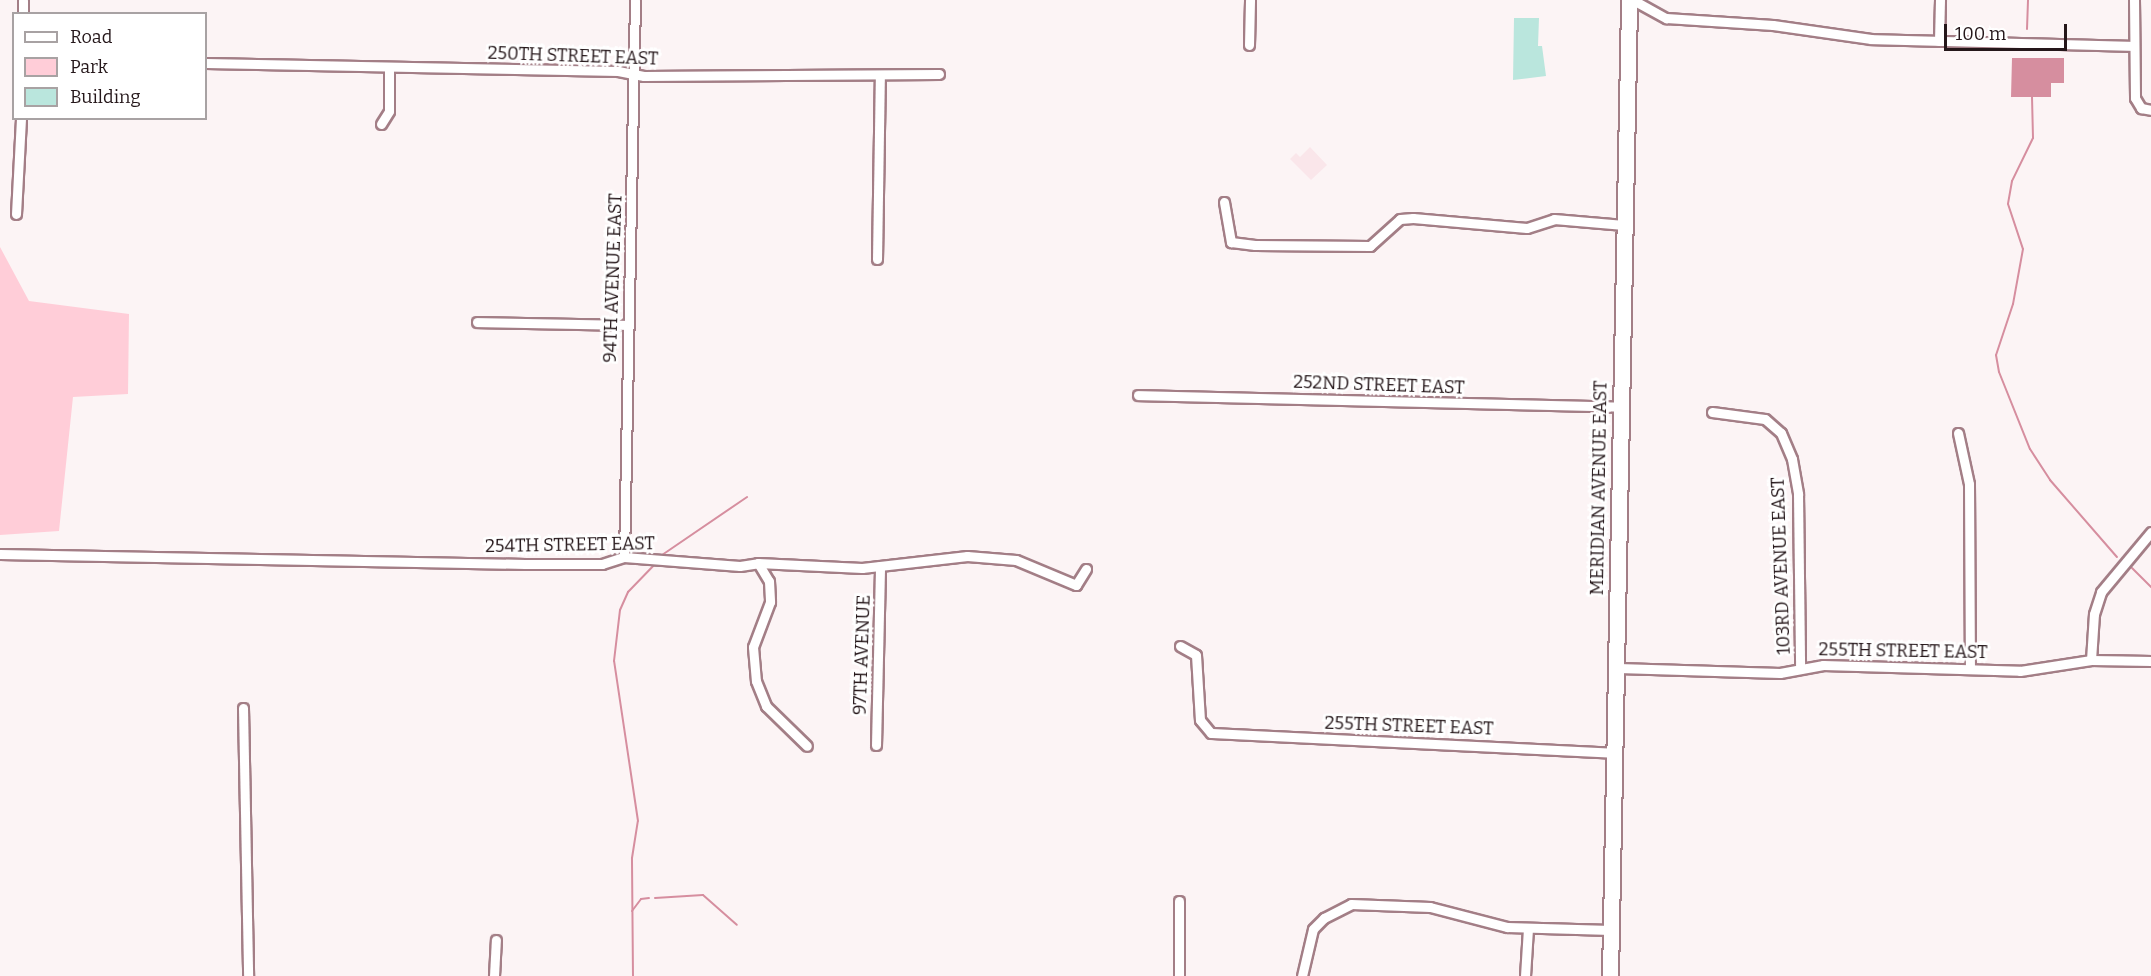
<!DOCTYPE html>
<html>
<head>
<meta charset="utf-8">
<style>
	body { margin:0 }
	#map { position:relative; width:2151px; height:976px; overflow:hidden; background:#fcf4f5; font-family:Bitter,serif }
	div>[style] { position:absolute }
	[style*='--x'] { left:calc(var(--x)*1px); top:calc(var(--y)*1px); width:calc(var(--w)*1px); rotate:calc(var(--a)*1deg) }
	.built>* { inset:0; background:#fae6ea }
	.green>* { inset:0; background:#ffcdd8 }
	.water>* { inset:0; background:#d68e9f }
	.stream>* { height:2px; margin:-1px; padding:0 1px; transform-origin:1px; border-radius:1px; background:#d68e9f }
	.building>* { inset:0; background:#bae6dd }
	.roads { filter:drop-shadow(2px 0 #a37e86) drop-shadow(-2px 0 #a37e86) drop-shadow(0 2px #a37e86) drop-shadow(0 -2px #a37e86) }
	.minor>* { height:9px; margin:-4.5px; padding:0 4.5px; transform-origin:4.5px; border-radius:4.5px; background:#fff }
	.primary>* { height:15px; margin:-7.5px; padding:0 7.5px; transform-origin:7.5px; border-radius:7.5px; background:#fff }
	span { translate:-50% -50%; white-space:nowrap; text-align:center; line-height:1.15; -webkit-text-stroke:5px #fff; paint-order:stroke }
	.street-label { font-size:18px; color:#25171a }
	.legend { position:absolute; left:12px; top:12px; width:195px; height:108px; box-sizing:border-box; background:#fff; border:2px solid #a8a2a3; margin:0; padding:8px 10px; list-style:none; font-size:18px; color:#25171a }
	.legend li { display:flex; align-items:center; gap:12px; height:30px }
	.legend b { width:30px; border:2px solid #a8a2a3 }
	.scale { position:absolute; left:1944px; top:24px; width:123px; height:27px; box-sizing:border-box; border:3px solid #25171a; border-top:0; padding-left:8px; font-size:18px; line-height:21px; white-space:nowrap; color:#25171a; -webkit-text-stroke:4px #fff; paint-order:stroke }
</style>
</head>
<body>
<div id="map">
	<div class="built">
		<div style="clip-path:polygon(1310px 147px,1327px 165px,1311px 180px,1290px 159px,1296px 153px,1300px 157px)"></div>
	</div>
	<div class="green">
		<div style="clip-path:polygon(0 247px,29px 301px,129px 314px,128px 394px,73px 397px,59px 531px,0 535px)"></div>
	</div>
	<div class="water">
		<div style="clip-path:polygon(2012px 58px,2064px 58px,2064px 83px,2051px 83px,2051px 97px,2011px 97px)"></div>
	</div>
	<div class="stream">
		<div style="--x:2027;--y:29;--w:29;--a:-88"></div>
		<div style="--x:2032;--y:97;--w:41;--a:88.6"></div>
		<div style="--x:2033;--y:138;--w:48;--a:116"></div>
		<div style="--x:2012;--y:181;--w:23;--a:100"></div>
		<div style="--x:2008;--y:204;--w:47;--a:71.6"></div>
		<div style="--x:2023;--y:249;--w:56;--a:100.3"></div>
		<div style="--x:2013;--y:304;--w:54;--a:108.4"></div>
		<div style="--x:1996;--y:355;--w:17;--a:80"></div>
		<div style="--x:1999;--y:372;--w:83;--a:68.1"></div>
		<div style="--x:2030;--y:449;--w:37;--a:57"></div>
		<div style="--x:2050;--y:480;--w:102;--a:49"></div>
		<div style="--x:662;--y:555;--w:103;--a:-34.3"></div>
		<div style="--x:2132;--y:568;--w:27;--a:45"></div>
		<div style="--x:655;--y:898;--w:48;--a:-3.6"></div>
		<div style="--x:703;--y:895;--w:45;--a:41.4"></div>
		<div style="--x:632;--y:911;--w:15;--a:-53"></div>
		<div style="--x:641;--y:899;--w:8;--a:-7"></div>
		<div style="--x:633;--y:976;--w:118;--a:-90.5"></div>
		<div style="--x:632;--y:858;--w:37;--a:-81"></div>
		<div style="--x:638;--y:821;--w:162;--a:-98.5"></div>
		<div style="--x:614;--y:661;--w:51;--a:-83.3"></div>
		<div style="--x:620;--y:610;--w:20;--a:-66"></div>
		<div style="--x:628;--y:592;--w:39;--a:-46"></div>
	</div>
	<div class="building">
		<div style="clip-path:polygon(1514px 18px,1539px 18px,1538px 46px,1542px 46px,1546px 76px,1513px 80px)"></div>
	</div>
	<div class="roads">
		<div class="minor">
			<div style="--x:1633;--y:0;--w:38;--a:29"></div>
			<div style="--x:1666;--y:18;--w:107;--a:3.7"></div>
			<div style="--x:1773;--y:25;--w:99;--a:8.1"></div>
			<div style="--x:1871;--y:39;--w:261;--a:1.5"></div>
			<div style="--x:2134;--y:0;--w:98;--a:89.4"></div>
			<div style="--x:2135;--y:98;--w:12;--a:59"></div>
			<div style="--x:2141;--y:108;--w:10;--a:11"></div>
			<div style="--x:23;--y:14;--w:14;--a:-90"></div>
			<div style="--x:1939;--y:41;--w:41;--a:-88.6"></div>
			<div style="--x:1249;--y:45;--w:45;--a:-88.7"></div>
			<div style="--x:206;--y:63;--w:412;--a:1.1"></div>
			<div style="--x:618;--y:71;--w:26;--a:11"></div>
			<div style="--x:644;--y:76;--w:295;--a:-0.4"></div>
			<div style="--x:381;--y:124;--w:15;--a:-58"></div>
			<div style="--x:389;--y:111;--w:43;--a:-90"></div>
			<div style="--x:1224;--y:202;--w:41;--a:80.1"></div>
			<div style="--x:1231;--y:242;--w:24;--a:7"></div>
			<div style="--x:1255;--y:245;--w:115;--a:0.5"></div>
			<div style="--x:1370;--y:246;--w:40;--a:-42"></div>
			<div style="--x:1400;--y:219;--w:13;--a:-4"></div>
			<div style="--x:1413;--y:218;--w:114;--a:5"></div>
			<div style="--x:1527;--y:228;--w:28;--a:-18"></div>
			<div style="--x:1554;--y:219;--w:70;--a:4.9"></div>
			<div style="--x:16;--y:214;--w:96;--a:-87"></div>
			<div style="--x:877;--y:259;--w:182;--a:-89.1"></div>
			<div style="--x:477;--y:322;--w:150;--a:1.1"></div>
			<div style="--x:1138;--y:395;--w:481;--a:1.4"></div>
			<div style="--x:1712;--y:412;--w:53;--a:7.5"></div>
			<div style="--x:1765;--y:419;--w:21;--a:41"></div>
			<div style="--x:1781;--y:433;--w:28;--a:67"></div>
			<div style="--x:1792;--y:459;--w:36;--a:80"></div>
			<div style="--x:1798;--y:494;--w:174;--a:89.3"></div>
			<div style="--x:1958;--y:433;--w:52;--a:77.8"></div>
			<div style="--x:1969;--y:484;--w:184;--a:89.7"></div>
			<div style="--x:0;--y:554;--w:525;--a:1.09"></div>
			<div style="--x:525;--y:564;--w:77;--a:0"></div>
			<div style="--x:602;--y:564;--w:23;--a:-18"></div>
			<div style="--x:624;--y:557;--w:116;--a:4.4"></div>
			<div style="--x:740;--y:566;--w:18;--a:-9"></div>
			<div style="--x:758;--y:563;--w:104;--a:2.8"></div>
			<div style="--x:862;--y:568;--w:106;--a:-6.5"></div>
			<div style="--x:967;--y:556;--w:49;--a:4.7"></div>
			<div style="--x:1016;--y:560;--w:65;--a:22.6"></div>
			<div style="--x:1076;--y:585;--w:19;--a:-58"></div>
			<div style="--x:624;--y:557;--w:557;--a:-88.87"></div>
			<div style="--x:758;--y:563;--w:21;--a:59"></div>
			<div style="--x:769;--y:581;--w:21;--a:87"></div>
			<div style="--x:770;--y:602;--w:48;--a:110.7"></div>
			<div style="--x:753;--y:647;--w:34;--a:85"></div>
			<div style="--x:756;--y:681;--w:27;--a:68"></div>
			<div style="--x:766;--y:706;--w:57;--a:44.3"></div>
			<div style="--x:1180;--y:646;--w:18;--a:29"></div>
			<div style="--x:1196;--y:655;--w:65;--a:86.5"></div>
			<div style="--x:1200;--y:720;--w:17;--a:50"></div>
			<div style="--x:1211;--y:733;--w:403;--a:2.8"></div>
			<div style="--x:2091;--y:660;--w:46;--a:-86.3"></div>
			<div style="--x:2094;--y:614;--w:23;--a:-72"></div>
			<div style="--x:2101;--y:592;--w:78;--a:-50.2"></div>
			<div style="--x:1618;--y:668;--w:162;--a:1.8"></div>
			<div style="--x:1780;--y:673;--w:44;--a:-10.5"></div>
			<div style="--x:1823;--y:665;--w:197;--a:1.7"></div>
			<div style="--x:2020;--y:671;--w:72;--a:-8.8"></div>
			<div style="--x:2091;--y:660;--w:60;--a:1"></div>
			<div style="--x:243;--y:708;--w:268;--a:88.9"></div>
			<div style="--x:876;--y:745;--w:179;--a:-88.7"></div>
			<div style="--x:494;--y:976;--w:36;--a:-87"></div>
			<div style="--x:1179;--y:976;--w:75;--a:-90"></div>
			<div style="--x:1302;--y:976;--w:48;--a:-76.8"></div>
			<div style="--x:1313;--y:929;--w:16;--a:-45"></div>
			<div style="--x:1324;--y:918;--w:30;--a:-27"></div>
			<div style="--x:1351;--y:904;--w:79;--a:2.2"></div>
			<div style="--x:1430;--y:907;--w:80;--a:14.6"></div>
			<div style="--x:1507;--y:927;--w:104;--a:1.7"></div>
			<div style="--x:1525;--y:976;--w:48;--a:-86.4"></div>
		</div>
		<div class="primary">
			<div style="--x:1610;--y:976;--w:976;--a:-88.88"></div>
		</div>
	</div>
	<div class="street-label">
		<span style="left:573px;top:56px;rotate:2deg">250TH STREET EAST</span>
		<span style="left:613px;top:278px;rotate:-88deg">94TH AVENUE EAST</span>
		<span style="left:1379px;top:385px;rotate:2deg">252ND STREET EAST</span>
		<span style="left:1599px;top:488px;rotate:-89deg">MERIDIAN AVENUE EAST</span>
		<span style="left:570px;top:545px;rotate:-1deg">254TH STREET EAST</span>
		<span style="left:1781px;top:566px;rotate:-92deg">103RD AVENUE EAST</span>
		<span style="left:1903px;top:651px;rotate:1deg">255TH STREET EAST</span>
		<span style="left:862px;top:655px;rotate:-88deg">97TH AVENUE</span>
		<span style="left:1409px;top:726px;rotate:2deg">255TH STREET EAST</span>
	</div>
	<ul class="legend">
	<li><b style="height:8px;background:#fff"></b>Road</li>
	<li><b style="height:16px;background:#ffcdd8"></b>Park</li>
	<li><b style="height:16px;background:#bae6dd"></b>Building</li>
	</ul>
	<div class="scale">100 m</div>
</div>
</body>
</html>
